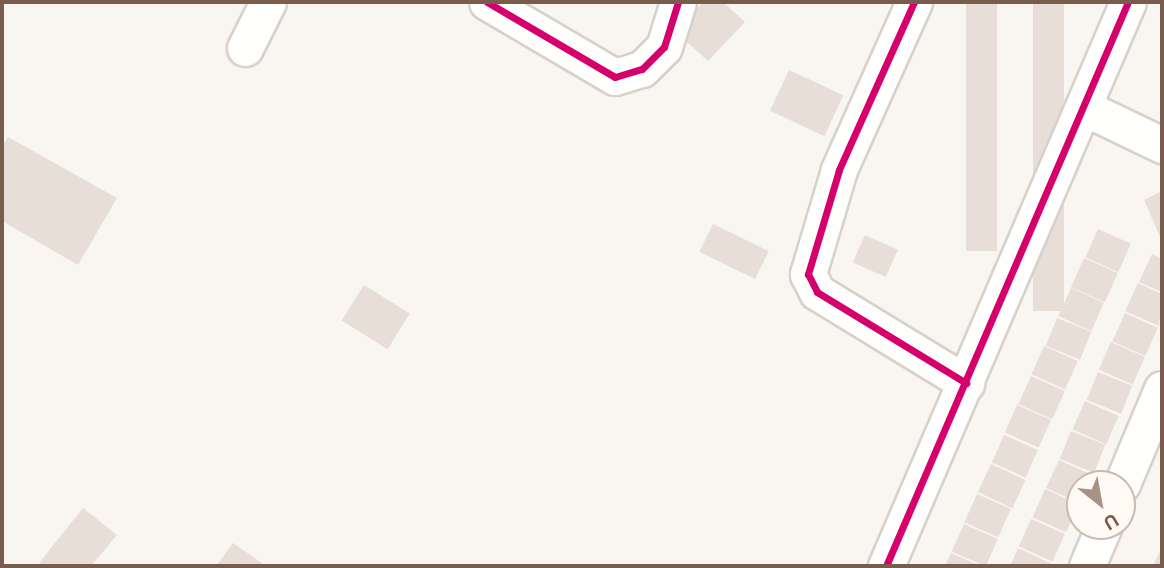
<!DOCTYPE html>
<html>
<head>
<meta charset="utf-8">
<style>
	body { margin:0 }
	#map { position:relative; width:1164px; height:568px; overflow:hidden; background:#f9f5f0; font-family:Figtree,sans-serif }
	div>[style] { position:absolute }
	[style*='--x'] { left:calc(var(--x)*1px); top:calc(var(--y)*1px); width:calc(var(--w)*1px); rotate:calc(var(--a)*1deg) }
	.building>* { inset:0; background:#e6ded7; transform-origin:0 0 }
	.roads { filter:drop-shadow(2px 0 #d7d1cb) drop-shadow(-2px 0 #d7d1cb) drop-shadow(0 2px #d7d1cb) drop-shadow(0 -2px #d7d1cb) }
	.street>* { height:35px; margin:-17.5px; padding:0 17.5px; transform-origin:17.5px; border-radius:17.5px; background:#fefefd }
	.cycleway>* { height:7px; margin:-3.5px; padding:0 3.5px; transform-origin:3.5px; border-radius:3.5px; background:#d6006c }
	span { translate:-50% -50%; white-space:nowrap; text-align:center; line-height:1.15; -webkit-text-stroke:7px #fffaf3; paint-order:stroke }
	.frame { position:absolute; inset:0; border:4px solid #7a5c4d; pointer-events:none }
	.north { position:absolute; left:1066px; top:470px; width:70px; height:70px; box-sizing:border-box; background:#fffaf3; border:2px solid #cabbb1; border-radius:50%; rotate:149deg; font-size:19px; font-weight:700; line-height:28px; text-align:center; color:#7a5c4d }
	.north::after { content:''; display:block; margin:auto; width:24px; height:32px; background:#a69286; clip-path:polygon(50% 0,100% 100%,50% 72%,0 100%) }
</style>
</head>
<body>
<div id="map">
	<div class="building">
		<div style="clip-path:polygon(703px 2px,723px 2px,745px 22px,708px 61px,676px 32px)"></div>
		<div style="left:966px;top:2px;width:31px;height:249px"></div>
		<div style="left:1033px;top:2px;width:31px;height:309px"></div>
		<div style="left:789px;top:70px;width:60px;height:45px;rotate:25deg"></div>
		<div style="clip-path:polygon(8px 137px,117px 198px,78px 265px,2px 221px,2px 147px)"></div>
		<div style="clip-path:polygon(1162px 191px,1162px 241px,1144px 200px)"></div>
		<div style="left:713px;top:224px;width:62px;height:31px;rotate:26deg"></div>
		<div style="left:1098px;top:229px;width:36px;height:31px;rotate:24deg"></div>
		<div style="left:865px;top:235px;width:36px;height:30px;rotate:24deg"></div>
		<div style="clip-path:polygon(1152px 254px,1162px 259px,1162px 292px,1139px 282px)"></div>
		<div style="left:1084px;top:258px;width:37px;height:32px;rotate:24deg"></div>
		<div style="clip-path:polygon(1138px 283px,1162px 294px,1159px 326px,1125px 311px)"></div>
		<div style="left:364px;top:285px;width:54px;height:42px;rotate:32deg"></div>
		<div style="left:1071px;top:288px;width:36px;height:31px;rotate:24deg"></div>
		<div style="left:1125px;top:313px;width:36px;height:31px;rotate:24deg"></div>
		<div style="left:1057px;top:318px;width:37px;height:30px;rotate:22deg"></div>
		<div style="left:1111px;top:342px;width:37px;height:30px;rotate:24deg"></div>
		<div style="left:1044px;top:346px;width:37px;height:31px;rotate:24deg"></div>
		<div style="left:1098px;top:372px;width:37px;height:30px;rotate:22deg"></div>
		<div style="left:1031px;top:376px;width:37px;height:31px;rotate:24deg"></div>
		<div style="left:1085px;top:401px;width:37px;height:31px;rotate:24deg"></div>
		<div style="left:1017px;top:405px;width:37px;height:30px;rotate:24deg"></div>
		<div style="left:1071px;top:431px;width:37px;height:30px;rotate:22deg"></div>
		<div style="left:1004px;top:435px;width:37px;height:30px;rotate:24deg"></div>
		<div style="clip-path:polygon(1059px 460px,1092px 475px,1080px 484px,1080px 503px,1046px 488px)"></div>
		<div style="left:991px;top:464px;width:38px;height:31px;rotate:25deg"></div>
		<div style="left:1045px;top:489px;width:37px;height:31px;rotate:24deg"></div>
		<div style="left:977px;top:494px;width:37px;height:31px;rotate:24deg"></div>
		<div style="clip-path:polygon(83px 508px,117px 535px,91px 566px,43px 566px,39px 563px)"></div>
		<div style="left:1031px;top:519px;width:37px;height:30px;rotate:24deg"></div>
		<div style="left:964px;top:524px;width:37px;height:30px;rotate:24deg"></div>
		<div style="clip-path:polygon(233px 543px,266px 566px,216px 566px)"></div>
		<div style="clip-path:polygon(1018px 548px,1052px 564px,1051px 566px,1010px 566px)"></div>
		<div style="clip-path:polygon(1160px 552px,1162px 566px,1153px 566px)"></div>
		<div style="clip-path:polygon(951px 553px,980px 566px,945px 566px)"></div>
	</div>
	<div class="roads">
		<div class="street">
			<div style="--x:487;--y:2;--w:148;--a:30.4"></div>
			<div style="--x:615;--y:77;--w:28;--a:-17"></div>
			<div style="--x:642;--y:69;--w:31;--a:-45"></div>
			<div style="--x:664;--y:47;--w:47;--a:-72.7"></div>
			<div style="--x:914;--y:2;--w:184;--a:114.1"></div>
			<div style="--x:839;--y:170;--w:109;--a:106.6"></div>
			<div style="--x:808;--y:274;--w:20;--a:63"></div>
			<div style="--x:817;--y:292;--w:175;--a:31.4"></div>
			<div style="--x:245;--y:48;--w:51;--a:-63.4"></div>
			<div style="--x:1083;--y:107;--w:88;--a:25.7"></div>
			<div style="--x:1122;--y:484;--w:103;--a:-67.2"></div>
			<div style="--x:886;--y:566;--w:614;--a:-66.78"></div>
			<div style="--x:1087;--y:566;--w:43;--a:-67"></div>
		</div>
	</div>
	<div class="cycleway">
		<div style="--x:487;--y:2;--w:148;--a:30.4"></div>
		<div style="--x:615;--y:77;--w:28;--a:-17"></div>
		<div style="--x:642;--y:69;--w:31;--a:-45"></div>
		<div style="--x:664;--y:47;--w:47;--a:-72.7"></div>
		<div style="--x:914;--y:2;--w:184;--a:114.1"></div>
		<div style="--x:839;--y:170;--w:109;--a:106.6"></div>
		<div style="--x:808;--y:274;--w:20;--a:63"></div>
		<div style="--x:817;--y:292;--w:175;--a:31.4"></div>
		<div style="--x:886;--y:566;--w:614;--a:-66.78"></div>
	</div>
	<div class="frame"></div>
	<div class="north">U</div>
</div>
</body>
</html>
